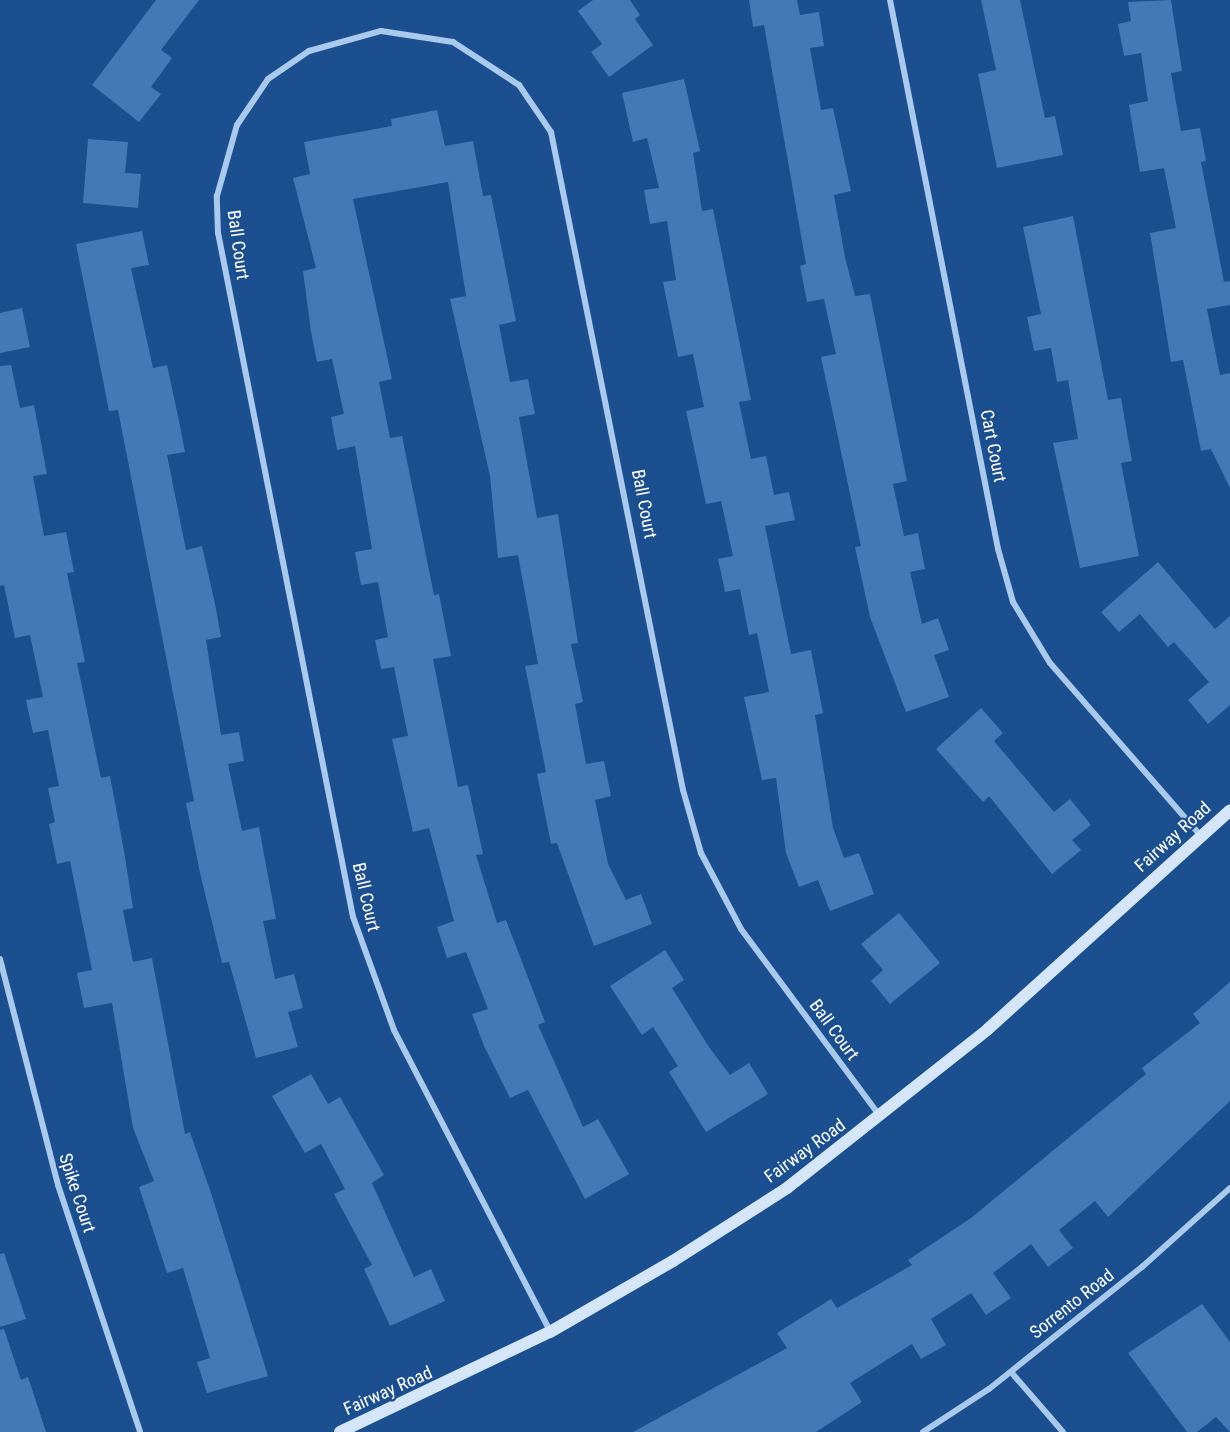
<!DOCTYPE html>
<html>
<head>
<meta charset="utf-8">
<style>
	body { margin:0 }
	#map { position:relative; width:1230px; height:1432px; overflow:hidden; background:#1b4f8f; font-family:"Roboto Condensed",sans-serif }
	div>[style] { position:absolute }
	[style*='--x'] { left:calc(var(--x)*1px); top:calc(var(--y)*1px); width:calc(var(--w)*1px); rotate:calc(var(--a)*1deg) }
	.building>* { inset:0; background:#4478b7 }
	.street>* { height:6px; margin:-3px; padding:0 3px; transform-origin:3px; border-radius:3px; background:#a9c9ee }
	.secondary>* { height:12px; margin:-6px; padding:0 6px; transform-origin:6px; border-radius:6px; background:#d6e6fa }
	span { translate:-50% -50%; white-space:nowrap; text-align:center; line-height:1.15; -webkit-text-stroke:4.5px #1b4f8f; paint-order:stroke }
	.street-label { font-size:18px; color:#fff }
</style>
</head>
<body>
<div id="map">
	<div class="building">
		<div style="clip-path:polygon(156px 0,199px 0,161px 50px,172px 58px,151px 87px,161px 94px,139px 122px,92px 85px)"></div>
		<div style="clip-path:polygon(593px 0,630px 0,640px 15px,635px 19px,653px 45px,609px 77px,591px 52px,602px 44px,578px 11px)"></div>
		<div style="clip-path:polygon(749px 0,797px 0,800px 15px,819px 12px,824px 46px,810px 48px,821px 110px,833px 108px,851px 191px,834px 195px,845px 257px,855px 296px,870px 294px,907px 481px,893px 484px,904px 536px,918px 533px,925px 569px,910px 572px,922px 624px,938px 618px,949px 650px,934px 655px,949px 697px,906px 712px,870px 617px,855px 547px,861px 546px,821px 357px,836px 354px,824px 299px,807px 302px,800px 266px,806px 264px,764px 25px,753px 27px)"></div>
		<div style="clip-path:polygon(981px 0,1020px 0,1045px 118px,1055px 116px,1063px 155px,997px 168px,978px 74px,996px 70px)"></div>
		<div style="clip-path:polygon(1171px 0,1182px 71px,1171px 73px,1181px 131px,1200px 128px,1206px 161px,1201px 162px,1224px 282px,1230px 281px,1230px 305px,1207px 309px,1220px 375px,1230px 373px,1230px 488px,1211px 449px,1201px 451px,1183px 360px,1171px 362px,1150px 233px,1176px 228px,1164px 168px,1140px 172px,1129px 105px,1148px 101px,1141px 53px,1124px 56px,1118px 24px,1131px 21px,1128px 2px)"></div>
		<div style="clip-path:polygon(684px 79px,700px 151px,693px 153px,702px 211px,713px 209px,751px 400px,739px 402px,751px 459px,766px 456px,774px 495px,789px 492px,795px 520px,765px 526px,791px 654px,811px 650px,823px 713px,815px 715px,833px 828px,844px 858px,859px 853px,874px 894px,830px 911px,818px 880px,799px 887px,786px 853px,776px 778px,762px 780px,744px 697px,769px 692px,757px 633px,749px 635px,740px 589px,725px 592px,718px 559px,733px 556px,721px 501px,706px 504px,686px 411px,704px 407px,693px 354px,678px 357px,663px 282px,676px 280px,667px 221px,650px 224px,644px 190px,659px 188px,647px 138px,633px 142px,622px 93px)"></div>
		<div style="clip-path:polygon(437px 110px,445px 146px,473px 141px,483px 196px,491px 195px,516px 321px,499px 325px,510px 382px,528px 379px,535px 414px,519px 417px,537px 518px,558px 514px,578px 643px,571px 644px,583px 702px,575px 704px,586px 764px,604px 761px,611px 796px,595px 800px,608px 864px,626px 900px,641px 894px,652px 924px,594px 946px,557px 843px,551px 844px,537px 774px,546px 772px,525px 666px,538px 664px,518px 555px,498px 558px,490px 476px,450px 299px,466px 296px,448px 182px,353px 199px,392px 379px,379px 382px,390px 438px,402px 436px,434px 595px,439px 594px,451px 656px,433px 659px,458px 787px,468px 785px,483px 854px,476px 855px,497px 923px,506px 920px,545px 1022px,538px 1025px,583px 1127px,598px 1119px,629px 1174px,585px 1199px,528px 1090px,510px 1098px,484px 1046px,472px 1014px,488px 1009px,466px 952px,447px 958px,437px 927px,454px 921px,429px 828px,413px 832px,392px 739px,408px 736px,394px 667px,381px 669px,375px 640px,388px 637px,378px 582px,361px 585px,355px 552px,372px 549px,355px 446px,337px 450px,331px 417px,344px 414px,332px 359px,317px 362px,311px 332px,303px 271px,316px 268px,293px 178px,310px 174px,304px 142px,392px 126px,391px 119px)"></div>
		<div style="clip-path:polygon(88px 139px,128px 142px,125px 173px,141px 174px,138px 208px,83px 203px)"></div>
		<div style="clip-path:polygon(1073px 216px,1108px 400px,1121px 398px,1132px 461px,1121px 463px,1139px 556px,1080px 568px,1053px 443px,1078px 439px,1068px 380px,1057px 382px,1051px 348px,1034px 351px,1027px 317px,1041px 314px,1023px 227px)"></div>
		<div style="clip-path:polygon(142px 231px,149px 265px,131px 268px,153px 368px,167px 365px,178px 416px,185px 452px,167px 455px,186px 550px,202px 546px,215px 604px,221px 637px,206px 640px,221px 735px,239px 732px,244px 761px,228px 764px,242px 831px,259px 827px,276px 919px,263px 921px,275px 979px,294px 974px,303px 1008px,288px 1012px,298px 1047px,256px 1058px,229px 962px,222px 963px,200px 873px,186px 803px,194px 801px,118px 410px,109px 411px,76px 244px)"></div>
		<div style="clip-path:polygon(22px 308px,30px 347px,0 353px,0 313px)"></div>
		<div style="clip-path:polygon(11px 365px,20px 408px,34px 405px,47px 474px,33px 476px,44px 536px,66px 532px,74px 572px,67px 573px,85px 662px,77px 663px,101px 778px,110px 776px,124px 851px,133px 908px,123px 910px,133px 962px,152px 958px,185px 1134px,190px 1132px,213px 1199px,268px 1376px,207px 1393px,197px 1362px,210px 1358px,183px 1268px,167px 1273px,139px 1187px,154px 1181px,133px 1128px,112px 1003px,84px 1008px,77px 973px,92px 970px,70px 861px,57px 864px,49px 824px,55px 822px,48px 788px,59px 786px,48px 730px,33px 733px,26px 700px,43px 697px,30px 635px,15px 638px,4px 585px,0 586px,0 366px)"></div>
		<div style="clip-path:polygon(1158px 562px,1215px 629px,1230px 616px,1230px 705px,1208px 724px,1188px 700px,1209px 682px,1174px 642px,1168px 647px,1140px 614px,1119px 632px,1101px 612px)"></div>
		<div style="clip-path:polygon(981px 708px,1003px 733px,994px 741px,1054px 812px,1070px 799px,1091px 825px,1072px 840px,1081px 850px,1052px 874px,989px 796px,983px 802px,936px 749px)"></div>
		<div style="clip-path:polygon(899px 913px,940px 963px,890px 1004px,871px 981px,883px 970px,861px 944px)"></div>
		<div style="clip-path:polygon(665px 950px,684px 980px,672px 988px,709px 1047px,730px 1075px,749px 1063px,768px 1094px,706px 1132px,669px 1072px,678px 1066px,653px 1027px,642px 1035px,610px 986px)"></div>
		<div style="clip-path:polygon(1230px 982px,1230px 1101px,1108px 1217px,1095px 1201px,1059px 1230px,1073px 1248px,1048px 1267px,1031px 1244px,993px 1273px,1011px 1298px,986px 1315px,971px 1293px,931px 1319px,946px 1345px,921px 1359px,912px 1344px,850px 1383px,862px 1402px,816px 1432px,633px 1432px,787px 1348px,777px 1333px,831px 1299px,837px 1308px,912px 1265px,908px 1260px,971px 1218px,1146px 1074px,1142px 1068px,1200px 1023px,1193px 1014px)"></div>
		<div style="clip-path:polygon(311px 1074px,328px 1104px,340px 1097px,384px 1175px,372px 1183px,414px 1277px,431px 1269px,445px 1301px,390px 1326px,364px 1269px,372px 1265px,334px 1194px,345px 1189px,321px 1144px,305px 1153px,272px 1096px)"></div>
		<div style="clip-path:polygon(4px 1253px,26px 1319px,0 1327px,0 1254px)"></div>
		<div style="clip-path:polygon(1202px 1304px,1230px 1342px,1230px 1432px,1216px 1417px,1197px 1432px,1187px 1432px,1128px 1353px)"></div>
		<div style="clip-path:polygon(4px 1329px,21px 1380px,28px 1377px,46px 1432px,0 1432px,0 1330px)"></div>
	</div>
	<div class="street">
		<div style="--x:890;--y:0;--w:560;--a:78.87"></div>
		<div style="--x:998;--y:549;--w:55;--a:74.2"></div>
		<div style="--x:1013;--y:602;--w:71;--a:58.8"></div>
		<div style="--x:1050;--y:663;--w:230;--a:48.9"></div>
		<div style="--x:0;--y:959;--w:233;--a:75.6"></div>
		<div style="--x:58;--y:1185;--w:260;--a:71.6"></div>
		<div style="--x:550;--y:1331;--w:339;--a:-117.4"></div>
		<div style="--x:394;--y:1030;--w:120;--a:-109.9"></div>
		<div style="--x:353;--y:917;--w:697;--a:-101.16"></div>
		<div style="--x:218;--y:233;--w:37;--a:-92"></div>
		<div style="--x:217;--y:196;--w:74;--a:-74.3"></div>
		<div style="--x:237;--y:125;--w:55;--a:-56"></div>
		<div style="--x:268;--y:79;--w:50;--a:-34.3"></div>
		<div style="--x:309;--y:51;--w:75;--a:-15.5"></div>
		<div style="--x:381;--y:31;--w:73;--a:8.7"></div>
		<div style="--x:453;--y:42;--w:79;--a:33.1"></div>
		<div style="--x:519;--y:85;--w:57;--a:55.8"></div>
		<div style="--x:551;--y:132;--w:671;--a:78.66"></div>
		<div style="--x:683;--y:790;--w:66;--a:74.1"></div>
		<div style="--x:701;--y:853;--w:86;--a:62.2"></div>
		<div style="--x:741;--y:929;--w:232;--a:53.4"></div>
		<div style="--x:1011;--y:1372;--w:79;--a:49.1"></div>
		<div style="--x:923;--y:1432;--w:79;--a:-33.1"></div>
		<div style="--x:989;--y:1389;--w:196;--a:-38.6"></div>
		<div style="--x:1142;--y:1267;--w:118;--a:-41.9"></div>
	</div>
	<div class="secondary">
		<div style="--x:340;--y:1432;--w:233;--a:-25.5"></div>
		<div style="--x:550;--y:1332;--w:142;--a:-30"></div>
		<div style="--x:673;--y:1261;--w:135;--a:-32.6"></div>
		<div style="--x:787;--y:1188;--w:256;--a:-38.3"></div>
		<div style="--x:988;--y:1029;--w:326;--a:-42.1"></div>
	</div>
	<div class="street-label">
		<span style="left:238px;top:245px;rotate:82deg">Ball Court</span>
		<span style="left:993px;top:446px;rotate:79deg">Cart Court</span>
		<span style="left:644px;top:504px;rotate:79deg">Ball Court</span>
		<span style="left:1173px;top:837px;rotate:-42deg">Fairway Road</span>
		<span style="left:366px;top:897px;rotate:77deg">Ball Court</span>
		<span style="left:834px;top:1030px;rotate:54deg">Ball Court</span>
		<span style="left:805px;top:1151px;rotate:-36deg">Fairway Road</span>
		<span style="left:77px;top:1193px;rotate:72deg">Spike Court</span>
		<span style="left:1072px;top:1304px;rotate:-38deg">Sorrento Road</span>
		<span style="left:388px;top:1391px;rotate:-24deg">Fairway Road</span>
	</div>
</div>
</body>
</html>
